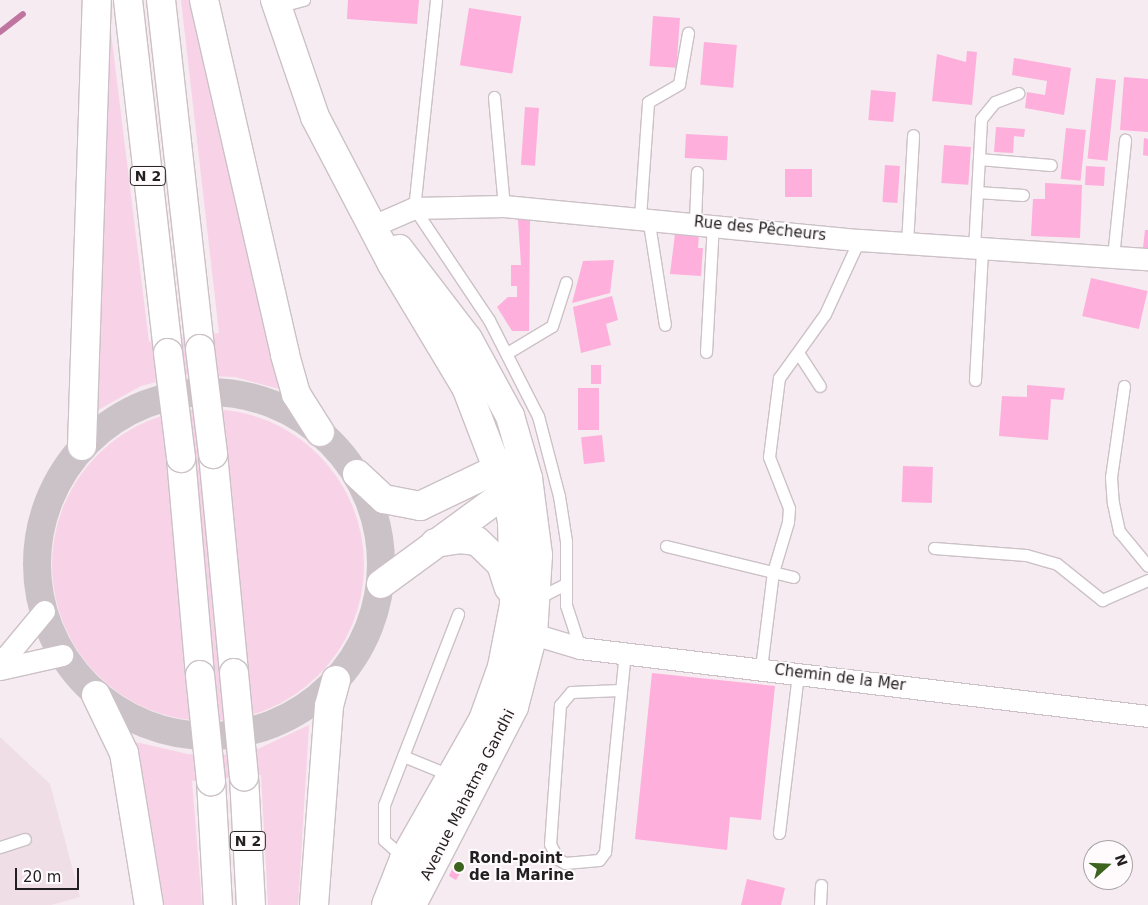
<!DOCTYPE html>
<html>
<head>
<meta charset="utf-8">
<style>
	body { margin:0 }
	#map { position:relative; width:1148px; height:905px; overflow:hidden; background:#f5ebf0; font-family:"DejaVu Sans",sans-serif }
	div>[style] { position:absolute }
	[style*='--x'] { left:calc(var(--x)*1px); top:calc(var(--y)*1px); width:calc(var(--w)*1px); rotate:calc(var(--a)*1deg) }
	.built>* { inset:0; background:#f0dee7 }
	.green>* { inset:0; background:#f8d3e7 }
	.round { border-radius:50% }
	.stream>* { height:6px; margin:-3px; padding:0 3px; transform-origin:3px; border-radius:3px; background:#bf75a0 }
	.building>* { inset:0; background:#feafdc; transform-origin:0 0 }
	.secondary-tunnel>* { height:28px; margin-top:-14px; transform-origin:0; background:repeating-linear-gradient(90deg,#cbc2c7 0 28px,transparent 0 42px) }
	.secondary-tunnel>.ring { margin:-14px; padding:0; box-sizing:content-box; background:none; border:28px solid #cbc2c7; border-radius:50% }
	.roads { filter:drop-shadow(1px 0 #cbc1c6) drop-shadow(-1px 0 #cbc1c6) drop-shadow(0 1px #cbc1c6) drop-shadow(0 -1px #cbc1c6) }
	.service>* { height:11px; margin:-5.5px; padding:0 5.5px; transform-origin:5.5px; border-radius:5.5px; background:#fff }
	.minor>* { height:21px; margin:-10.5px; padding:0 10.5px; transform-origin:10.5px; border-radius:10.5px; background:#fff }
	.secondary>* { height:28px; margin:-14px; padding:0 14px; transform-origin:14px; border-radius:14px; background:#fff }
	.trunk>* { height:28px; margin:-14px; padding:0 14px; transform-origin:14px; border-radius:14px; background:#fff }
	.bridges { filter:drop-shadow(1px 0 #cbc1c6) drop-shadow(-1px 0 #cbc1c6) drop-shadow(0 1px #cbc1c6) drop-shadow(0 -1px #cbc1c6) }
	.trunk-bridge>* { height:28px; margin:-14px; padding:0 14px; transform-origin:14px; border-radius:14px; background:#fff }
	.dots>* { width:14px; height:14px; translate:-50% -50%; box-sizing:border-box; border:2px solid #fffbfd; border-radius:50% }
	span { translate:-50% -50%; white-space:nowrap; text-align:center; line-height:1.15; -webkit-text-stroke:4px #fffbfd; paint-order:stroke }
	.shield-label span { padding:1px 4px; background:#fffbfd; border:1px solid; border-radius:4px; -webkit-text-stroke-width:0 }
	.shield-label { font-size:14px; color:#221f21; font-weight:700 }
	.street-label { font-size:15px; color:#221f21 }
	.poi-label { font-size:15px; color:#221f21; font-weight:700 }
	.left { translate:0 -50%; text-align:left }
	.north { position:absolute; left:1083px; top:840px; width:50px; height:50px; box-sizing:border-box; background:#fffbfd; border:1px solid #a7a3a5; border-radius:50%; rotate:70deg; font-size:14px; font-weight:700; line-height:20px; text-align:center; color:#221f21 }
	.north::after { content:''; display:block; margin:auto; width:18px; height:22px; background:#3c641f; clip-path:polygon(50% 0,100% 100%,50% 72%,0 100%) }
	.scale { position:absolute; left:15px; top:868px; width:64px; height:22px; box-sizing:border-box; border:2px solid #221f21; border-top:0; padding-left:6px; font-size:15px; line-height:18px; white-space:nowrap; color:#221f21; -webkit-text-stroke:4px #fffbfd; paint-order:stroke }
</style>
</head>
<body>
<div id="map">
	<div class="built">
		<div style="clip-path:polygon(0 737px,50px 784px,80px 897px,51px 905px,0 905px)"></div>
	</div>
	<div class="green">
		<div style="clip-path:polygon(107px 0,149px 342px,219px 333px,181px 0,191px 0,283px 390px,235px 377px,183px 375px,141px 386px,98px 410px)"></div>
		<div class="round" style="left:52px;top:409px;width:312px;height:312px"></div>
		<div style="clip-path:polygon(309px 725px,298px 905px,268px 905px,261px 775px,192px 781px,202px 905px,158px 905px,131px 741px,188px 754px,226px 755px,260px 748px)"></div>
	</div>
	<div class="stream">
		<div style="--x:0;--y:32;--w:29;--a:-38"></div>
	</div>
	<div class="building">
		<div style="clip-path:polygon(348px 0,419px 0,417px 24px,347px 19px)"></div>
		<div style="left:469px;top:8px;width:53px;height:58px;rotate:9deg"></div>
		<div style="left:653px;top:16px;width:27px;height:50px;rotate:4deg"></div>
		<div style="left:704px;top:42px;width:33px;height:43px;rotate:5deg"></div>
		<div style="clip-path:polygon(967px 51px,977px 52px,972px 105px,932px 101px,937px 54px,966px 62px)"></div>
		<div style="clip-path:polygon(1014px 58px,1071px 68px,1064px 115px,1025px 108px,1027px 92px,1045px 95px,1047px 81px,1012px 75px)"></div>
		<div style="clip-path:polygon(1124px 77px,1148px 79px,1148px 132px,1120px 130px)"></div>
		<div style="left:1096px;top:78px;width:20px;height:81px;rotate:6deg"></div>
		<div style="left:871px;top:90px;width:25px;height:30px;rotate:5deg"></div>
		<div style="left:525px;top:107px;width:14px;height:58px;rotate:4deg"></div>
		<div style="clip-path:polygon(996px 127px,1025px 129px,1024px 137px,1014px 136px,1013px 153px,994px 152px)"></div>
		<div style="left:1066px;top:128px;width:20px;height:51px;rotate:6deg"></div>
		<div style="left:686px;top:134px;width:42px;height:24px;rotate:3deg"></div>
		<div style="clip-path:polygon(1144px 138px,1148px 139px,1148px 156px,1143px 155px)"></div>
		<div style="left:944px;top:145px;width:27px;height:38px;rotate:4deg"></div>
		<div style="left:885px;top:165px;width:15px;height:37px;rotate:4deg"></div>
		<div style="left:1086px;top:166px;width:19px;height:19px;rotate:3deg"></div>
		<div style="left:785px;top:169px;width:27px;height:28px"></div>
		<div style="clip-path:polygon(1045px 183px,1082px 185px,1080px 238px,1031px 236px,1033px 199px,1045px 199px)"></div>
		<div style="clip-path:polygon(518px 220px,530px 220px,529px 331px,512px 331px,497px 307px,508px 297px,517px 297px,517px 286px,511px 286px,511px 265px,521px 265px)"></div>
		<div style="clip-path:polygon(1145px 230px,1148px 230px,1148px 249px,1143px 248px)"></div>
		<div style="clip-path:polygon(675px 234px,699px 235px,698px 248px,703px 248px,701px 276px,670px 274px)"></div>
		<div style="clip-path:polygon(614px 260px,610px 293px,572px 303px,583px 261px)"></div>
		<div style="left:1091px;top:278px;width:58px;height:39px;rotate:13deg"></div>
		<div style="clip-path:polygon(612px 296px,618px 320px,606px 324px,611px 345px,581px 353px,573px 307px)"></div>
		<div style="left:591px;top:365px;width:10px;height:19px"></div>
		<div style="clip-path:polygon(1027px 385px,1065px 388px,1063px 400px,1051px 399px,1048px 440px,999px 436px,1002px 396px,1027px 397px)"></div>
		<div style="left:578px;top:388px;width:21px;height:42px"></div>
		<div style="left:602px;top:435px;width:27px;height:21px;rotate:84deg"></div>
		<div style="left:903px;top:466px;width:30px;height:36px;rotate:2deg"></div>
		<div style="clip-path:polygon(652px 673px,775px 686px,761px 820px,730px 817px,727px 850px,635px 839px)"></div>
		<div style="clip-path:polygon(454px 865px,462px 870px,456px 880px,449px 876px)"></div>
		<div style="clip-path:polygon(747px 879px,785px 888px,781px 905px,741px 905px)"></div>
	</div>
	<div class="secondary-tunnel">
		<div class="ring" style="left:37px;top:392px;width:316px;height:316px"></div>
	</div>
	<div class="roads">
		<div class="service">
			<div style="--x:436;--y:0;--w:209;--a:96"></div>
			<div style="--x:414;--y:208;--w:135;--a:56.2"></div>
			<div style="--x:489;--y:320;--w:108;--a:63"></div>
			<div style="--x:538;--y:416;--w:83;--a:75.3"></div>
			<div style="--x:559;--y:496;--w:46;--a:81.2"></div>
			<div style="--x:566;--y:541;--w:64;--a:90"></div>
			<div style="--x:566;--y:605;--w:45;--a:72"></div>
			<div style="--x:277;--y:7;--w:28;--a:-15"></div>
			<div style="--x:494;--y:97;--w:109;--a:84.8"></div>
			<div style="--x:979;--y:159;--w:72;--a:4.8"></div>
			<div style="--x:977;--y:192;--w:46;--a:3.7"></div>
			<div style="--x:640;--y:217;--w:115;--a:-86"></div>
			<div style="--x:648;--y:102;--w:36;--a:-30"></div>
			<div style="--x:679;--y:84;--w:52;--a:-80"></div>
			<div style="--x:648;--y:217;--w:109;--a:81.1"></div>
			<div style="--x:695;--y:221;--w:49;--a:-87.7"></div>
			<div style="--x:907;--y:244;--w:109;--a:-86.8"></div>
			<div style="--x:974;--y:249;--w:130;--a:-86.9"></div>
			<div style="--x:981;--y:119;--w:22;--a:-51"></div>
			<div style="--x:995;--y:102;--w:25;--a:-21"></div>
			<div style="--x:1113;--y:257;--w:118;--a:-84.1"></div>
			<div style="--x:706;--y:352;--w:129;--a:-86.9"></div>
			<div style="--x:507;--y:353;--w:52;--a:-31"></div>
			<div style="--x:552;--y:326;--w:46;--a:-72.3"></div>
			<div style="--x:799;--y:354;--w:38;--a:57"></div>
			<div style="--x:975;--y:380;--w:131;--a:-86.9"></div>
			<div style="--x:1124;--y:386;--w:92;--a:98.1"></div>
			<div style="--x:1111;--y:477;--w:26;--a:86"></div>
			<div style="--x:1113;--y:503;--w:29;--a:78"></div>
			<div style="--x:1119;--y:531;--w:45;--a:50.4"></div>
			<div style="--x:666;--y:546;--w:131;--a:13.7"></div>
			<div style="--x:934;--y:548;--w:92;--a:4.4"></div>
			<div style="--x:1026;--y:555;--w:32;--a:16"></div>
			<div style="--x:1057;--y:564;--w:58;--a:38.7"></div>
			<div style="--x:1102;--y:600;--w:50;--a:-23.5"></div>
			<div style="--x:538;--y:598;--w:31;--a:-27"></div>
			<div style="--x:761;--y:668;--w:97;--a:-82.9"></div>
			<div style="--x:773;--y:572;--w:52;--a:-73.3"></div>
			<div style="--x:788;--y:522;--w:14;--a:-86"></div>
			<div style="--x:789;--y:508;--w:55;--a:-111.4"></div>
			<div style="--x:769;--y:457;--w:80;--a:-82.8"></div>
			<div style="--x:779;--y:378;--w:79;--a:-54.3"></div>
			<div style="--x:825;--y:314;--w:81;--a:-65.3"></div>
			<div style="--x:620;--y:690;--w:49;--a:177.7"></div>
			<div style="--x:571;--y:692;--w:17;--a:130"></div>
			<div style="--x:560;--y:705;--w:139;--a:94.1"></div>
			<div style="--x:550;--y:844;--w:17;--a:62"></div>
			<div style="--x:558;--y:859;--w:8;--a:30"></div>
			<div style="--x:565;--y:863;--w:34;--a:-5"></div>
			<div style="--x:599;--y:860;--w:10;--a:-53"></div>
			<div style="--x:605;--y:852;--w:202;--a:-84.3"></div>
			<div style="--x:403;--y:756;--w:53;--a:22.2"></div>
			<div style="--x:779;--y:833;--w:161;--a:-83.2"></div>
			<div style="--x:0;--y:847;--w:26;--a:-18"></div>
			<div style="--x:405;--y:859;--w:28;--a:-138"></div>
			<div style="--x:384;--y:840;--w:35;--a:-90"></div>
			<div style="--x:384;--y:805;--w:205;--a:-68.8"></div>
			<div style="--x:820;--y:905;--w:20;--a:-87"></div>
		</div>
		<div class="minor">
			<div style="--x:375;--y:225;--w:43;--a:-23.6"></div>
			<div style="--x:414;--y:208;--w:90;--a:-1.3"></div>
			<div style="--x:504;--y:206;--w:357;--a:5.5"></div>
			<div style="--x:859;--y:240;--w:290;--a:3.8"></div>
			<div style="--x:533;--y:634;--w:49;--a:16.6"></div>
			<div style="--x:580;--y:648;--w:572;--a:6.83"></div>
			<div style="--x:0;--y:664;--w:69;--a:-50.3"></div>
			<div style="--x:0;--y:669;--w:64;--a:-12.7"></div>
		</div>
		<div class="secondary">
			<div style="--x:275;--y:0;--w:124;--a:71.1"></div>
			<div style="--x:315;--y:117;--w:166;--a:62.4"></div>
			<div style="--x:392;--y:264;--w:144;--a:59"></div>
			<div style="--x:466;--y:387;--w:111;--a:69"></div>
			<div style="--x:506;--y:491;--w:31;--a:79"></div>
			<div style="--x:512;--y:521;--w:84;--a:88.6"></div>
			<div style="--x:514;--y:605;--w:63;--a:101"></div>
			<div style="--x:502;--y:667;--w:56;--a:109.7"></div>
			<div style="--x:483;--y:720;--w:160;--a:119.6"></div>
			<div style="--x:404;--y:859;--w:49;--a:111.4"></div>
			<div style="--x:399;--y:249;--w:113;--a:52.5"></div>
			<div style="--x:468;--y:339;--w:88;--a:61.4"></div>
			<div style="--x:510;--y:416;--w:65;--a:73.8"></div>
			<div style="--x:528;--y:478;--w:78;--a:82.6"></div>
			<div style="--x:538;--y:555;--w:79;--a:93.6"></div>
			<div style="--x:533;--y:634;--w:75;--a:104.6"></div>
			<div style="--x:514;--y:707;--w:223;--a:117.3"></div>
			<div style="--x:357;--y:474;--w:37;--a:43"></div>
			<div style="--x:384;--y:499;--w:37;--a:11"></div>
			<div style="--x:420;--y:506;--w:104;--a:-25.6"></div>
			<div style="--x:435;--y:543;--w:25;--a:-9"></div>
			<div style="--x:460;--y:539;--w:17;--a:7"></div>
			<div style="--x:477;--y:541;--w:33;--a:44"></div>
			<div style="--x:501;--y:564;--w:25;--a:72"></div>
			<div style="--x:381;--y:584;--w:171;--a:-36.2"></div>
		</div>
		<div class="trunk">
			<div style="--x:128;--y:0;--w:355;--a:83.5"></div>
			<div style="--x:161;--y:0;--w:351;--a:83.6"></div>
			<div style="--x:204;--y:0;--w:364;--a:77.1"></div>
			<div style="--x:285;--y:355;--w:41;--a:74.2"></div>
			<div style="--x:296;--y:394;--w:45;--a:57.7"></div>
			<div style="--x:82;--y:446;--w:446;--a:-88.1"></div>
			<div style="--x:213;--y:454;--w:220;--a:84.5"></div>
			<div style="--x:181;--y:458;--w:218;--a:85"></div>
			<div style="--x:96;--y:695;--w:64;--a:64.2"></div>
			<div style="--x:124;--y:753;--w:154;--a:80.7"></div>
			<div style="--x:244;--y:777;--w:128;--a:86.9"></div>
			<div style="--x:211;--y:781;--w:124;--a:86.8"></div>
			<div style="--x:314;--y:905;--w:200;--a:-85.7"></div>
			<div style="--x:329;--y:706;--w:27;--a:-75"></div>
		</div>
	</div>
	<div class="bridges">
		<div class="trunk-bridge">
			<div style="--x:200;--y:349;--w:106;--a:82.9"></div>
			<div style="--x:168;--y:353;--w:106;--a:82.9"></div>
			<div style="--x:234;--y:673;--w:104;--a:84.5"></div>
			<div style="--x:200;--y:675;--w:107;--a:84.1"></div>
		</div>
	</div>
	<div class="dots">
		<div style="left:459px;top:867px;background:#3c641f"></div>
	</div>
	<div class="shield-label">
		<span style="left:148px;top:176px">N 2</span>
		<span style="left:248px;top:841px">N 2</span>
	</div>
	<div class="street-label">
		<span style="left:760px;top:229px;rotate:6deg">Rue des Pêcheurs</span>
		<span style="left:840px;top:678px;rotate:7deg">Chemin de la Mer</span>
		<span style="left:468px;top:795px;rotate:-63deg">Avenue Mahatma Gandhi</span>
	</div>
	<div class="poi-label">
		<span class="left" style="left:469px;top:867px">Rond-point<br>de la Marine</span>
	</div>
	<div class="north">N</div>
	<div class="scale">20 m</div>
</div>
</body>
</html>
